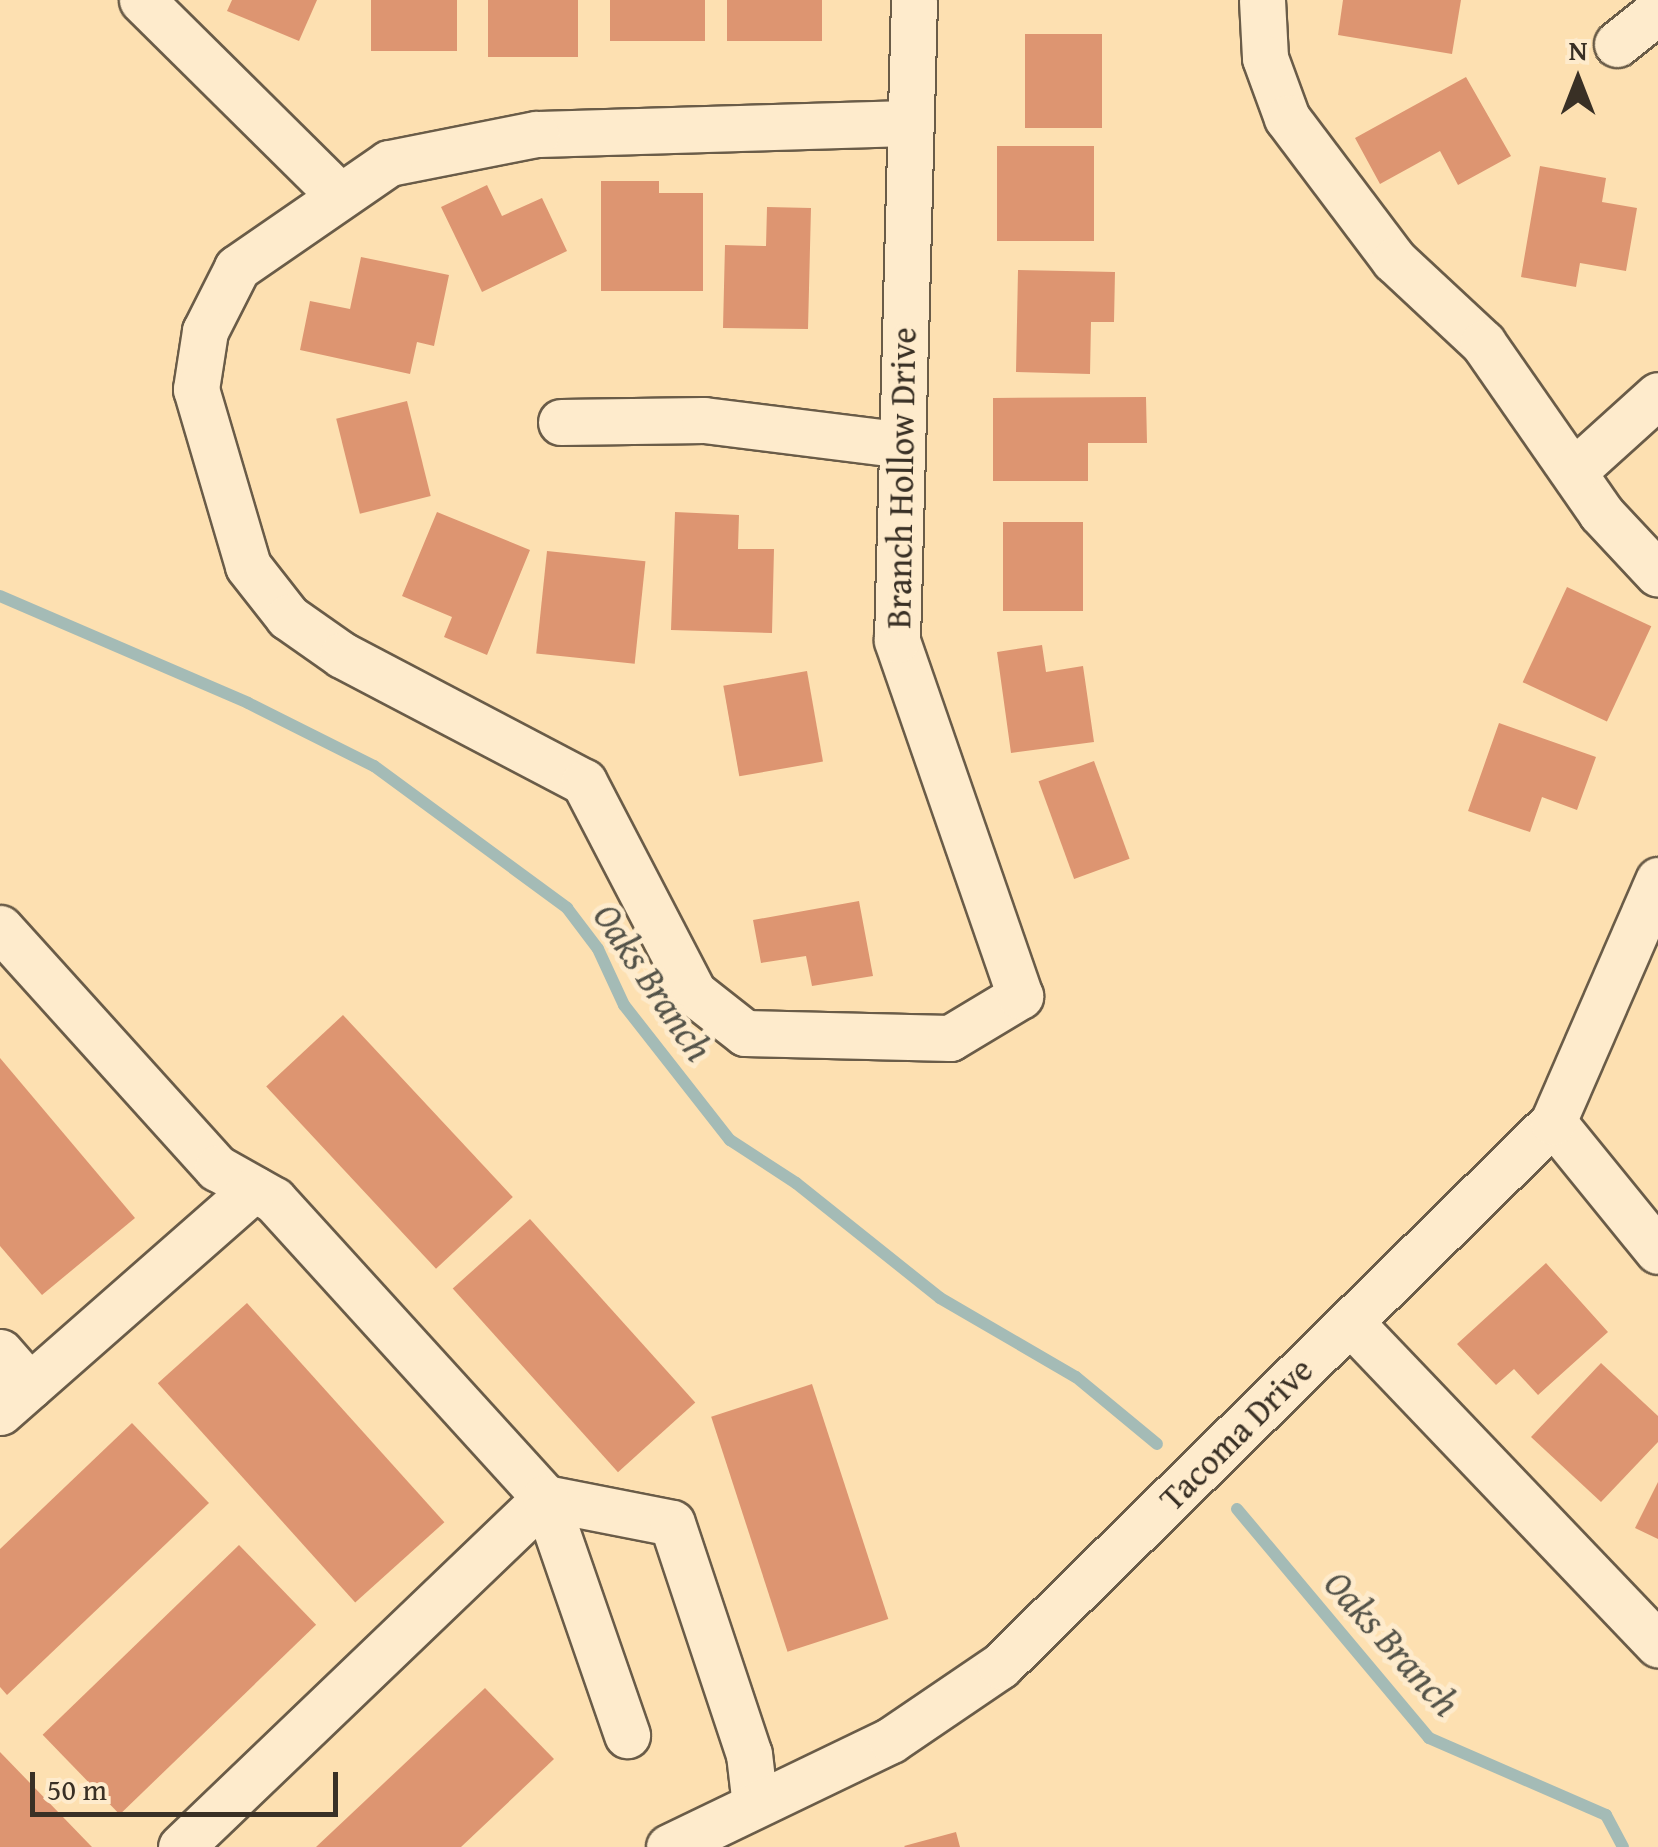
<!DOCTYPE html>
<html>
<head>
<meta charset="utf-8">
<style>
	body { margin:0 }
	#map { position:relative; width:1658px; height:1847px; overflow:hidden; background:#fde0b1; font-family:"Gentium Book Plus",serif }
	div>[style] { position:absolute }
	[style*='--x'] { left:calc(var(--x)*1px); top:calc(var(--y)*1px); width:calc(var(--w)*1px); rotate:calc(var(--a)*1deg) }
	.stream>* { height:12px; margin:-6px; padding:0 6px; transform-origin:6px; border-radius:6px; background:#a4bbb6 }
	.building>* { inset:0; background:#dd9571; transform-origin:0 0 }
	.roads { filter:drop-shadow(2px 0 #6a5c48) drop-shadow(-2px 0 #6a5c48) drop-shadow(0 2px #6a5c48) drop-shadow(0 -2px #6a5c48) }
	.minor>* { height:45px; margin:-22.5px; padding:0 22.5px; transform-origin:22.5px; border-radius:22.5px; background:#feebcc }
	span { translate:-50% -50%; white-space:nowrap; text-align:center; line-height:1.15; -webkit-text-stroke:10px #feebcc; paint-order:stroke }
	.street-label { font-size:35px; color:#393025 }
	.water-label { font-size:38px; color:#545349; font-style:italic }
	.north { position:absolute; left:1528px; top:30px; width:100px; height:100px; -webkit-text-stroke:8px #feebcc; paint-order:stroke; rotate:0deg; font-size:28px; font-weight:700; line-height:40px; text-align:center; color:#393025 }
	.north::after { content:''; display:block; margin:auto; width:35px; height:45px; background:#393025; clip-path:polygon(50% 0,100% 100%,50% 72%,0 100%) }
	.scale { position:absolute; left:30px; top:1772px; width:308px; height:45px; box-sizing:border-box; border:5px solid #393025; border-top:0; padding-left:12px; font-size:30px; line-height:35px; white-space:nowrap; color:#393025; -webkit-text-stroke:8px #feebcc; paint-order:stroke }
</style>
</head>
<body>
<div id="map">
	<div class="stream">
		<div style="--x:0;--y:596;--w:270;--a:23.3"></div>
		<div style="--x:248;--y:703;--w:141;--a:26.6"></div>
		<div style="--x:374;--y:766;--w:240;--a:36.3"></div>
		<div style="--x:567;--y:908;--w:51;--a:52.9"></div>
		<div style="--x:598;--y:949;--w:62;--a:65.1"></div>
		<div style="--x:624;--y:1005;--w:172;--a:51.9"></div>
		<div style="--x:730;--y:1140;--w:79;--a:33.1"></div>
		<div style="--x:796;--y:1183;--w:184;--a:38.6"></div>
		<div style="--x:940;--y:1298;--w:157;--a:30.2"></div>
		<div style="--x:1076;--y:1377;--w:105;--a:39.6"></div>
		<div style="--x:1237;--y:1509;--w:299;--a:50"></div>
		<div style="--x:1429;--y:1738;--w:193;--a:23.5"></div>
		<div style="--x:1606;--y:1815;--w:36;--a:62"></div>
	</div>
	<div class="building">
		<div style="clip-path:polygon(232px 0,317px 0,299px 41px,227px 11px)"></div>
		<div style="left:371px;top:0;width:86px;height:51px"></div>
		<div style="left:488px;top:0;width:90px;height:57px"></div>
		<div style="left:610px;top:0;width:95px;height:41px"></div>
		<div style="left:727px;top:0;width:95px;height:41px"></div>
		<div style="clip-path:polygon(1343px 0,1461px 0,1452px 54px,1338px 35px)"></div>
		<div style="left:1025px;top:34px;width:77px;height:94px"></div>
		<div style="clip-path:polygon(1466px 77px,1511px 156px,1458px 185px,1440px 151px,1380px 184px,1355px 138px)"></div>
		<div style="left:997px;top:146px;width:97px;height:95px"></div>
		<div style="clip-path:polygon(1540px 166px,1606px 178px,1602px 202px,1637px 208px,1626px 271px,1580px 263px,1576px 287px,1521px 277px)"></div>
		<div style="clip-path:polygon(601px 181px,659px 181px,659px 193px,703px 193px,703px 291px,601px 291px)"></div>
		<div style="clip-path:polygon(487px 185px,502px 216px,542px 198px,567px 251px,482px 292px,441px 207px)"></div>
		<div style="clip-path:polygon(767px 207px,811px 208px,808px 329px,723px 328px,725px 245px,766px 246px)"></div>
		<div style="clip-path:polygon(361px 257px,449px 275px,434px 346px,417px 342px,410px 374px,300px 350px,310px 301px,350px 309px)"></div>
		<div style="clip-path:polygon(1018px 270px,1115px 272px,1114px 322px,1091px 322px,1090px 374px,1016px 372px)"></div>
		<div style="clip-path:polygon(1146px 397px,1147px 443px,1088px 443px,1088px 481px,993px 481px,993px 398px)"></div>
		<div style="left:407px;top:401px;width:98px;height:73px;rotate:76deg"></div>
		<div style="clip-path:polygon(437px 512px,530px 550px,487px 655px,444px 637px,452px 617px,402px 596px)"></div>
		<div style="clip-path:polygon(675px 512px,739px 515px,738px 549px,774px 549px,772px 633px,671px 630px)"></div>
		<div style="left:1003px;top:522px;width:80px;height:89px"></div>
		<div style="left:547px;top:551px;width:99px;height:103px;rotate:6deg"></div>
		<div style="left:1567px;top:587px;width:93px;height:105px;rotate:25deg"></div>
		<div style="clip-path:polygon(1042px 645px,1046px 672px,1083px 666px,1094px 742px,1011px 753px,997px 652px)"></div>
		<div style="left:807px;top:671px;width:92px;height:85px;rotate:80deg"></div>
		<div style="clip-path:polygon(1499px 723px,1596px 757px,1577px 810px,1542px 797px,1530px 832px,1468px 811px)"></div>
		<div style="left:1094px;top:761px;width:104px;height:59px;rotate:70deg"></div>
		<div style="clip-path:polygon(859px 901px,873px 976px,812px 986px,806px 956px,761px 963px,753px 920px)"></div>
		<div style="left:343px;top:1015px;width:249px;height:105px;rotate:47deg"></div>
		<div style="clip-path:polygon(0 1058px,135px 1218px,42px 1295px,0 1246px)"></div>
		<div style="left:530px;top:1219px;width:247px;height:104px;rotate:48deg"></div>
		<div style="clip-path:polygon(1546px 1263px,1608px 1332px,1538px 1395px,1514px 1369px,1496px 1385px,1457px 1344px)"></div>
		<div style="left:247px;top:1303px;width:295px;height:120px;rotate:48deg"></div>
		<div style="clip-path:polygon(1601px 1363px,1658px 1416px,1658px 1442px,1601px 1502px,1531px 1437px)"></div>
		<div style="left:812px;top:1384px;width:247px;height:106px;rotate:72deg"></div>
		<div style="clip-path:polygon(132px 1423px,209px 1503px,7px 1695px,0 1687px,0 1549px)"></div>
		<div style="clip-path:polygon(1658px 1482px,1658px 1539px,1635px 1528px)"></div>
		<div style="left:239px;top:1545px;width:111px;height:273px;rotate:46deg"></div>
		<div style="clip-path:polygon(485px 1688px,554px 1759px,461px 1847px,316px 1847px)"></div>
		<div style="clip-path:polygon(0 1752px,92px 1847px,0 1847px)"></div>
		<div style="clip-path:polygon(956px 1832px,960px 1847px,905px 1847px,904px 1846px)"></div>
	</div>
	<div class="roads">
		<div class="minor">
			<div style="--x:142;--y:0;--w:276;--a:44.7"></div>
			<div style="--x:1262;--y:0;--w:58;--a:87"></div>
			<div style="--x:1265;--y:58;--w:64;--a:69.9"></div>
			<div style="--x:1287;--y:118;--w:178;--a:53"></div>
			<div style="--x:1394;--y:260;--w:122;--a:43"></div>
			<div style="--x:1483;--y:343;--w:207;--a:55.2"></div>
			<div style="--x:1601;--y:513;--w:83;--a:46.9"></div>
			<div style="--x:1617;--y:44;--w:53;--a:-38.8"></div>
			<div style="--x:910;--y:123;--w:374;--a:178.3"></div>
			<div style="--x:536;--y:134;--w:150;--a:168.8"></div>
			<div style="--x:389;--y:163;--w:185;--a:145.4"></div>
			<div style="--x:237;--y:268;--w:71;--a:116.9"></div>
			<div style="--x:205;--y:331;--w:59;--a:98.8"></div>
			<div style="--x:196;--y:389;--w:184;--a:73.6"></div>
			<div style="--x:248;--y:566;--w:65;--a:51.9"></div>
			<div style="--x:288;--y:617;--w:66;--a:35.1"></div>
			<div style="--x:342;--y:655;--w:273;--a:27.7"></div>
			<div style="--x:584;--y:782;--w:238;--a:62.5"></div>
			<div style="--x:694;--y:993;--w:65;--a:38.1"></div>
			<div style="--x:745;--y:1033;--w:205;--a:1.4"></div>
			<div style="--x:950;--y:1038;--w:82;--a:-31"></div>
			<div style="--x:1020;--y:996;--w:377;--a:-109.1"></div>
			<div style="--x:897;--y:640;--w:640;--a:-88.48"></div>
			<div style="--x:561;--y:422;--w:143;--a:-0.8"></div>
			<div style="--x:704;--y:420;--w:195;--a:7.1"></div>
			<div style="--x:1574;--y:471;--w:113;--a:-42.1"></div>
			<div style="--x:0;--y:928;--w:324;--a:47.9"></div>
			<div style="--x:217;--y:1168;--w:65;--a:29.3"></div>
			<div style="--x:274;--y:1200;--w:403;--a:47.7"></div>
			<div style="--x:545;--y:1498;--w:129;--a:11.1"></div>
			<div style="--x:672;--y:1523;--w:243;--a:71.6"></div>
			<div style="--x:749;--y:1754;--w:51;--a:83.3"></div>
			<div style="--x:1553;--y:1122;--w:166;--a:50.9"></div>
			<div style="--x:1350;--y:1322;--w:446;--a:46.3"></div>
			<div style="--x:0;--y:1352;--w:45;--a:48.6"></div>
			<div style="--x:0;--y:1412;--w:338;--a:-41.3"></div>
			<div style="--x:181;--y:1847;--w:504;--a:-43.79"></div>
			<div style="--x:545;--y:1498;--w:251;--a:70.9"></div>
			<div style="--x:669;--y:1847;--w:246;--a:-25.7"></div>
			<div style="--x:891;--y:1740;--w:132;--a:-34.2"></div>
			<div style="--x:1000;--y:1666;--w:776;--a:-44.53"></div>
			<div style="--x:1553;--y:1122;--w:264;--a:-66.5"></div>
		</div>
	</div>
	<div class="street-label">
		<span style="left:901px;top:478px;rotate:-89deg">Branch Hollow Drive</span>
		<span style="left:1236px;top:1434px;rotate:-45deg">Tacoma Drive</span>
	</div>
	<div class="water-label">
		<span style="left:653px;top:982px;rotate:56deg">Oaks Branch</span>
		<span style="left:1392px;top:1643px;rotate:48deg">Oaks Branch</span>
	</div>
	<div class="north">N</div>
	<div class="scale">50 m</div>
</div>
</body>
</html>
